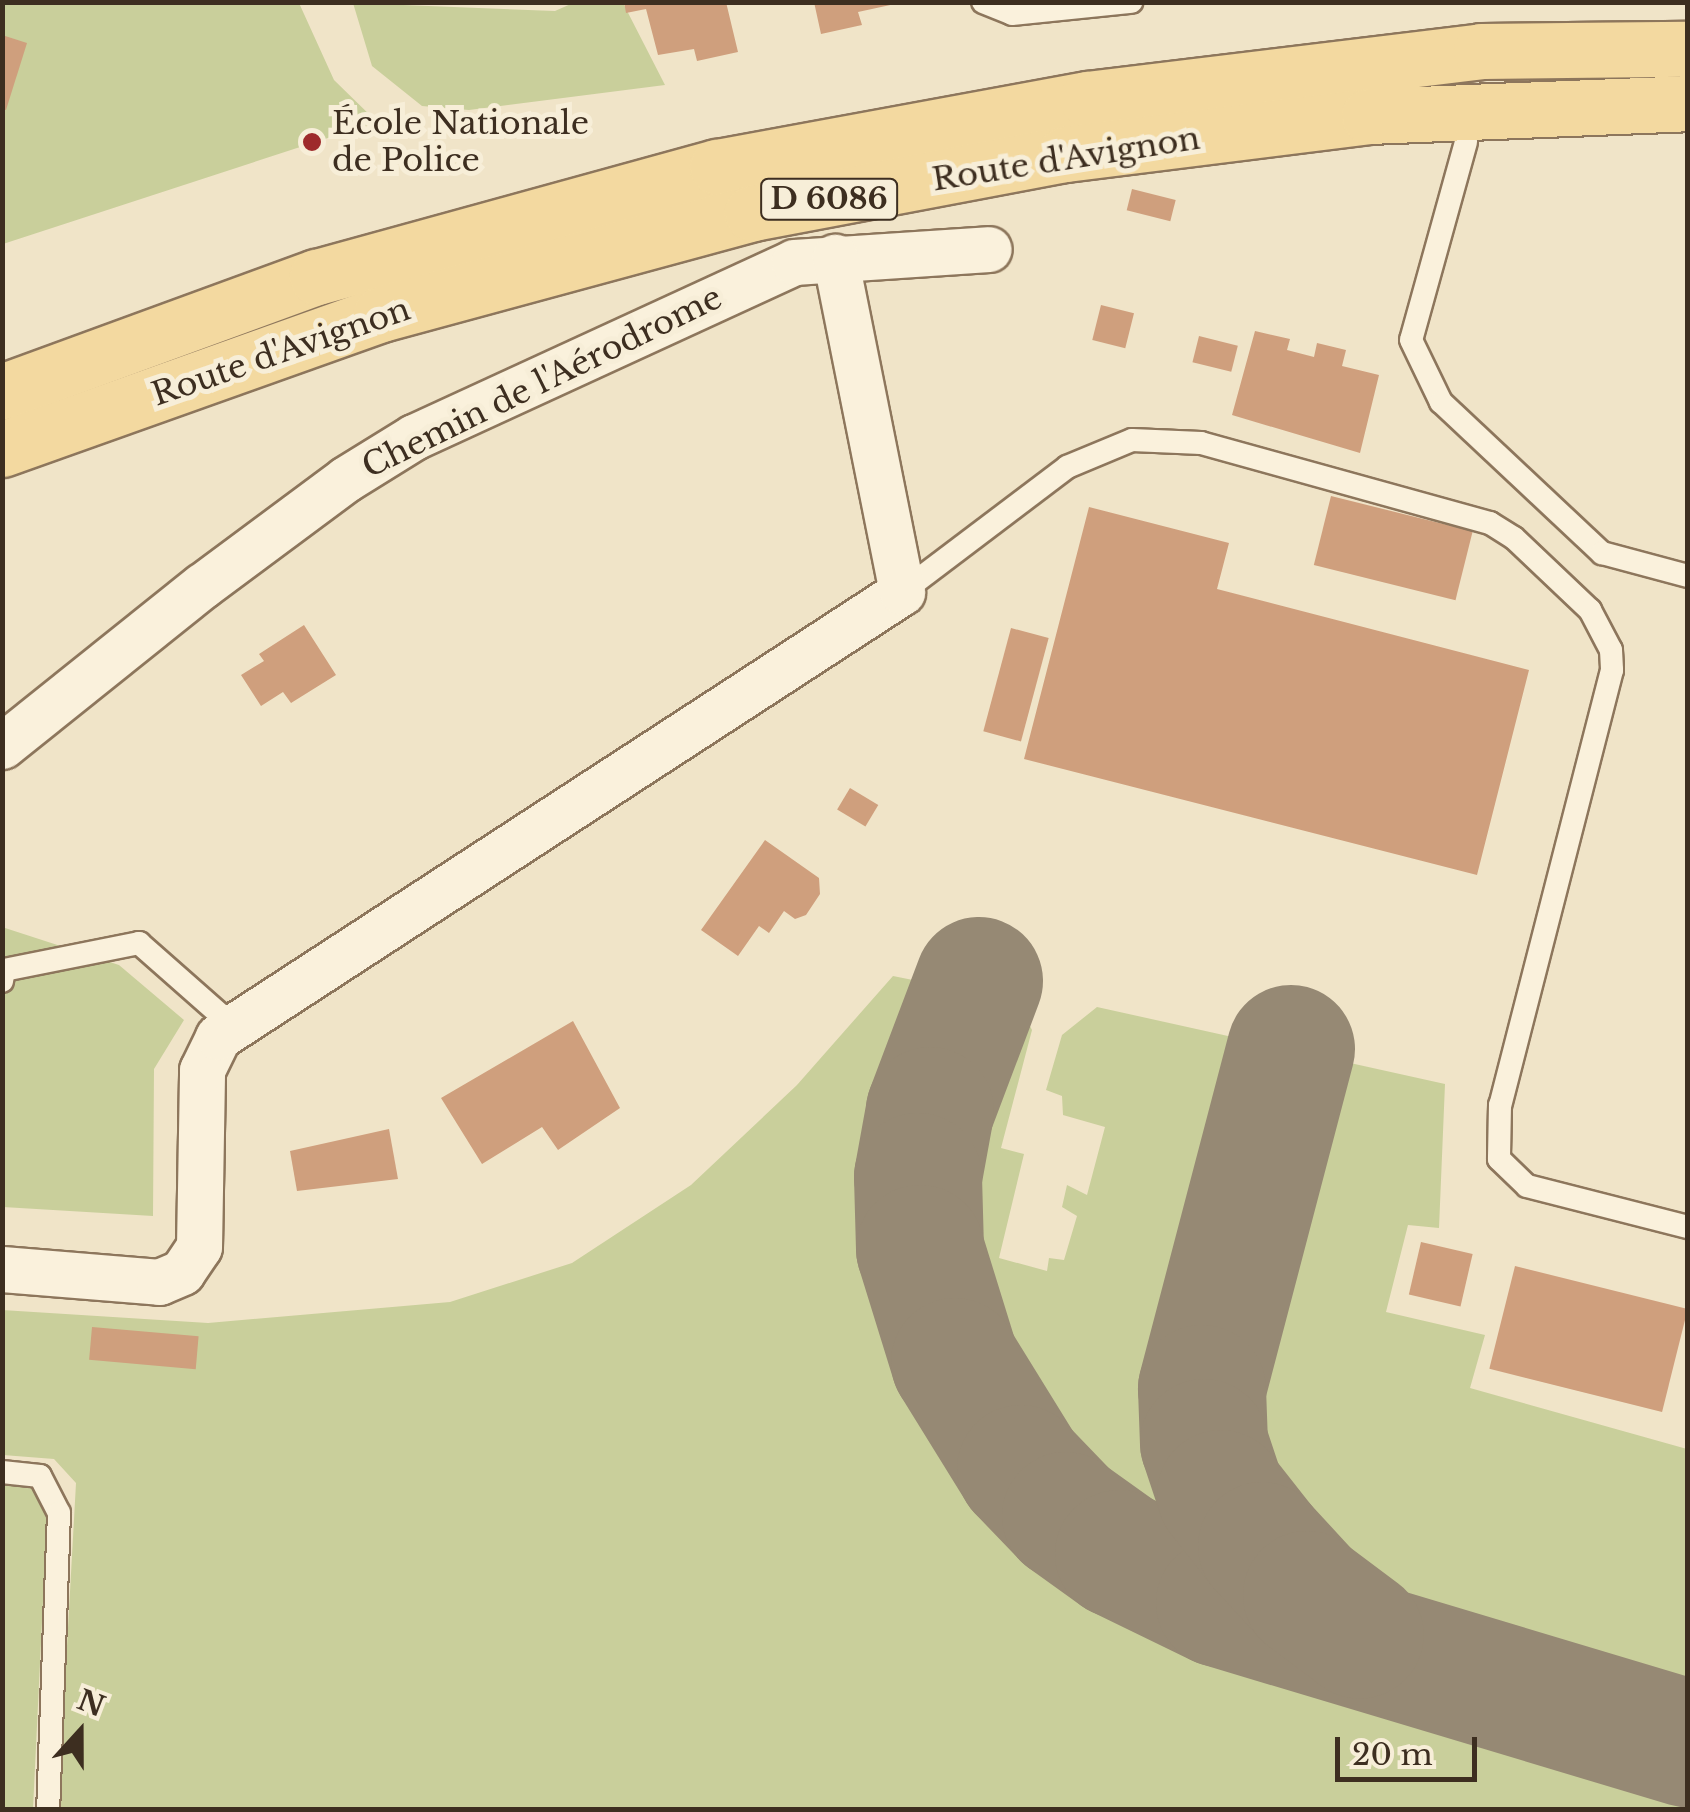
<!DOCTYPE html>
<html>
<head>
<meta charset="utf-8">
<style>
	body { margin:0 }
	#map { position:relative; width:1690px; height:1812px; overflow:hidden; background:#f0e4c8; font-family:"Libre Baskerville",serif }
	div>[style] { position:absolute }
	[style*='--x'] { left:calc(var(--x)*1px); top:calc(var(--y)*1px); width:calc(var(--w)*1px); rotate:calc(var(--a)*1deg) }
	.green>* { inset:0; background:#c9cf9b }
	.taxiway>* { height:128px; margin:-64px; padding:0 64px; transform-origin:64px; border-radius:64px; background:#968974 }
	.building>* { inset:0; background:#cf9f7d; transform-origin:0 0 }
	.roads { filter:drop-shadow(2px 0 #8d765c) drop-shadow(-2px 0 #8d765c) drop-shadow(0 2px #8d765c) drop-shadow(0 -2px #8d765c) }
	.service>* { height:22px; margin:-11px; padding:0 11px; transform-origin:11px; border-radius:11px; background:#faf1dc }
	.minor>* { height:45px; margin:-22.5px; padding:0 22.5px; transform-origin:22.5px; border-radius:22.5px; background:#faf1dc }
	.primary>* { height:55px; margin:-27.5px; padding:0 27.5px; transform-origin:27.5px; border-radius:27.5px; background:#f3d9a0 }
	.dots>* { width:28px; height:28px; translate:-50% -50%; box-sizing:border-box; border:5px solid #f7eed8; border-radius:50% }
	span { translate:-50% -50%; white-space:nowrap; text-align:center; line-height:1.15; -webkit-text-stroke:10px #f7eed8; paint-order:stroke }
	.shield-label span { padding:2px 8px; background:#f7eed8; border:2px solid; border-radius:8px; -webkit-text-stroke-width:0 }
	.shield-label { font-size:30px; color:#3d2e20; font-weight:700 }
	.poi-label { font-size:32px; color:#3d2e20 }
	.left { translate:0 -50%; text-align:left }
	.street-label { font-size:32px; color:#3d2e20 }
	.frame { position:absolute; inset:0; border:5px solid #3d2e20; pointer-events:none }
	.north { position:absolute; left:30px; top:1682px; width:100px; height:100px; -webkit-text-stroke:8px #f7eed8; paint-order:stroke; rotate:21deg; font-size:28px; font-weight:700; line-height:40px; text-align:center; color:#3d2e20 }
	.north::after { content:''; display:block; margin:auto; width:35px; height:45px; background:#3d2e20; clip-path:polygon(50% 0,100% 100%,50% 72%,0 100%) }
	.scale { position:absolute; left:1335px; top:1737px; width:142px; height:45px; box-sizing:border-box; border:5px solid #3d2e20; border-top:0; padding-left:12px; font-size:30px; line-height:35px; white-space:nowrap; color:#3d2e20; -webkit-text-stroke:8px #f7eed8; paint-order:stroke }
</style>
</head>
<body>
<div id="map">
	<div class="green">
		<div style="clip-path:polygon(2px 3px,299px 3px,334px 80px,377px 122px,3px 244px)"></div>
		<div style="clip-path:polygon(353px 3px,555px 11px,573px 3px,623px 3px,665px 85px,469px 110px,422px 106px,372px 66px)"></div>
		<div style="clip-path:polygon(2px 927px,119px 965px,184px 1020px,154px 1069px,153px 1216px,3px 1207px)"></div>
		<div style="clip-path:polygon(893px 976px,1017px 1001px,1032px 1030px,1001px 1148px,1024px 1154px,999px 1258px,1047px 1271px,1049px 1258px,1064px 1260px,1077px 1216px,1062px 1207px,1067px 1185px,1087px 1195px,1105px 1127px,1063px 1115px,1062px 1096px,1046px 1090px,1062px 1035px,1097px 1007px,1445px 1084px,1439px 1228px,1408px 1225px,1386px 1312px,1485px 1335px,1470px 1388px,1687px 1449px,1687px 1809px,58px 1809px,76px 1483px,54px 1459px,3px 1455px,2px 1310px,208px 1323px,450px 1302px,572px 1263px,691px 1185px,797px 1085px)"></div>
		<div style="clip-path:polygon(2px 1483px,31px 1485px,47px 1517px,33px 1809px,3px 1809px)"></div>
	</div>
	<div class="taxiway">
		<div style="--x:979;--y:981;--w:139;--a:110.7"></div>
		<div style="--x:930;--y:1111;--w:67;--a:100.3"></div>
		<div style="--x:918;--y:1177;--w:72;--a:88.4"></div>
		<div style="--x:920;--y:1249;--w:118;--a:72.8"></div>
		<div style="--x:955;--y:1362;--w:126;--a:58.3"></div>
		<div style="--x:1021;--y:1469;--w:65;--a:46.2"></div>
		<div style="--x:1066;--y:1516;--w:65;--a:35.6"></div>
		<div style="--x:1119;--y:1554;--w:112;--a:25.9"></div>
		<div style="--x:1220;--y:1603;--w:488;--a:16.7"></div>
		<div style="--x:1291;--y:1049;--w:351;--a:104.7"></div>
		<div style="--x:1202;--y:1389;--w:54;--a:87.9"></div>
		<div style="--x:1204;--y:1443;--w:54;--a:71.6"></div>
		<div style="--x:1221;--y:1494;--w:66;--a:51.7"></div>
		<div style="--x:1262;--y:1546;--w:67;--a:47.4"></div>
		<div style="--x:1307;--y:1595;--w:66;--a:37"></div>
	</div>
	<div class="building">
		<div style="clip-path:polygon(624px 2px,726px 2px,738px 52px,697px 61px,694px 49px,658px 55px,646px 9px,626px 13px)"></div>
		<div style="clip-path:polygon(814px 2px,895px 2px,895px 4px,858px 12px,862px 25px,821px 34px)"></div>
		<div style="clip-path:polygon(2px 35px,27px 43px,6px 110px,2px 109px)"></div>
		<div style="left:1132px;top:189px;width:45px;height:22px;rotate:14deg"></div>
		<div style="left:1101px;top:305px;width:34px;height:36px;rotate:14deg"></div>
		<div style="clip-path:polygon(1255px 331px,1290px 339px,1287px 350px,1314px 357px,1317px 343px,1346px 350px,1342px 366px,1379px 375px,1360px 453px,1232px 415px)"></div>
		<div style="left:1199px;top:336px;width:40px;height:27px;rotate:14deg"></div>
		<div style="left:1331px;top:496px;width:146px;height:71px;rotate:14deg"></div>
		<div style="clip-path:polygon(1089px 507px,1229px 543px,1217px 589px,1529px 670px,1477px 875px,1024px 759px)"></div>
		<div style="clip-path:polygon(304px 625px,336px 675px,291px 703px,283px 692px,261px 706px,241px 675px,264px 661px,259px 654px)"></div>
		<div style="left:1011px;top:628px;width:39px;height:107px;rotate:15deg"></div>
		<div style="left:850px;top:788px;width:33px;height:25px;rotate:31deg"></div>
		<div style="clip-path:polygon(765px 840px,819px 878px,820px 894px,806px 915px,795px 919px,784px 911px,769px 933px,759px 926px,738px 956px,701px 930px)"></div>
		<div style="clip-path:polygon(573px 1021px,620px 1108px,558px 1150px,542px 1127px,482px 1164px,441px 1098px)"></div>
		<div style="clip-path:polygon(389px 1129px,398px 1179px,297px 1191px,290px 1151px)"></div>
		<div style="left:1421px;top:1242px;width:53px;height:54px;rotate:13deg"></div>
		<div style="left:1515px;top:1266px;width:178px;height:106px;rotate:14deg"></div>
		<div style="left:92px;top:1327px;width:107px;height:33px;rotate:5deg"></div>
	</div>
	<div class="roads">
		<div class="service">
			<div style="--x:983;--y:2;--w:31;--a:22"></div>
			<div style="--x:1012;--y:14;--w:120;--a:-5.8"></div>
			<div style="--x:1466;--y:142;--w:205;--a:105.5"></div>
			<div style="--x:1411;--y:340;--w:69;--a:64.2"></div>
			<div style="--x:1441;--y:402;--w:221;--a:43.2"></div>
			<div style="--x:1602;--y:553;--w:89;--a:15"></div>
			<div style="--x:902;--y:592;--w:207;--a:-37.1"></div>
			<div style="--x:1067;--y:467;--w:70;--a:-22.6"></div>
			<div style="--x:1132;--y:440;--w:69;--a:2.5"></div>
			<div style="--x:1201;--y:443;--w:300;--a:15.5"></div>
			<div style="--x:1490;--y:523;--w:28;--a:32"></div>
			<div style="--x:1514;--y:538;--w:105;--a:43.5"></div>
			<div style="--x:1590;--y:610;--w:45;--a:62.3"></div>
			<div style="--x:1611;--y:650;--w:20;--a:87"></div>
			<div style="--x:1612;--y:670;--w:449;--a:104.4"></div>
			<div style="--x:1500;--y:1105;--w:54;--a:91.1"></div>
			<div style="--x:1499;--y:1159;--w:39;--a:44"></div>
			<div style="--x:1527;--y:1186;--w:166;--a:14.3"></div>
			<div style="--x:2;--y:981;--w:11;--a:-80"></div>
			<div style="--x:4;--y:970;--w:138;--a:-11.3"></div>
			<div style="--x:139;--y:943;--w:124;--a:41.4"></div>
			<div style="--x:2;--y:1472;--w:38;--a:6"></div>
			<div style="--x:40;--y:1476;--w:42;--a:62.8"></div>
			<div style="--x:59;--y:1513;--w:297;--a:92.1"></div>
		</div>
		<div class="minor">
			<div style="--x:2;--y:746;--w:256;--a:-38.7"></div>
			<div style="--x:202;--y:586;--w:179;--a:-36.6"></div>
			<div style="--x:346;--y:479;--w:80;--a:-31.7"></div>
			<div style="--x:414;--y:437;--w:418;--a:-24.7"></div>
			<div style="--x:794;--y:262;--w:195;--a:-3.8"></div>
			<div style="--x:2;--y:1269;--w:158;--a:4.7"></div>
			<div style="--x:159;--y:1282;--w:25;--a:-23"></div>
			<div style="--x:182;--y:1272;--w:30;--a:-56"></div>
			<div style="--x:199;--y:1247;--w:177;--a:-89"></div>
			<div style="--x:202;--y:1070;--w:37;--a:-64"></div>
			<div style="--x:218;--y:1037;--w:816;--a:-33.05"></div>
			<div style="--x:902;--y:592;--w:342;--a:-101.3"></div>
		</div>
		<div class="primary">
			<div style="--x:2;--y:392;--w:335;--a:-20.1"></div>
			<div style="--x:317;--y:277;--w:415;--a:-15.4"></div>
			<div style="--x:717;--y:167;--w:376;--a:-10.4"></div>
			<div style="--x:1087;--y:99;--w:397;--a:-6.9"></div>
			<div style="--x:1481;--y:51;--w:207;--a:-0.6"></div>
			<div style="--x:2;--y:449;--w:402;--a:-19.6"></div>
			<div style="--x:381;--y:314;--w:385;--a:-15.2"></div>
			<div style="--x:752;--y:213;--w:319;--a:-10.7"></div>
			<div style="--x:1065;--y:154;--w:306;--a:-7.1"></div>
			<div style="--x:1369;--y:116;--w:319;--a:-2.3"></div>
		</div>
	</div>
	<div class="dots">
		<div style="left:312px;top:142px;background:#9e2a2b"></div>
	</div>
	<div class="shield-label">
		<span style="left:829px;top:199px">D 6086</span>
	</div>
	<div class="poi-label">
		<span class="left" style="left:332px;top:142px">École Nationale<br>de Police</span>
	</div>
	<div class="street-label">
		<span style="left:1066px;top:159px;rotate:-9deg">Route d'Avignon</span>
		<span style="left:281px;top:352px;rotate:-19deg">Route d'Avignon</span>
		<span style="left:542px;top:382px;rotate:-26deg">Chemin de l'Aérodrome</span>
	</div>
	<div class="frame"></div>
	<div class="north">N</div>
	<div class="scale">20 m</div>
</div>
</body>
</html>
